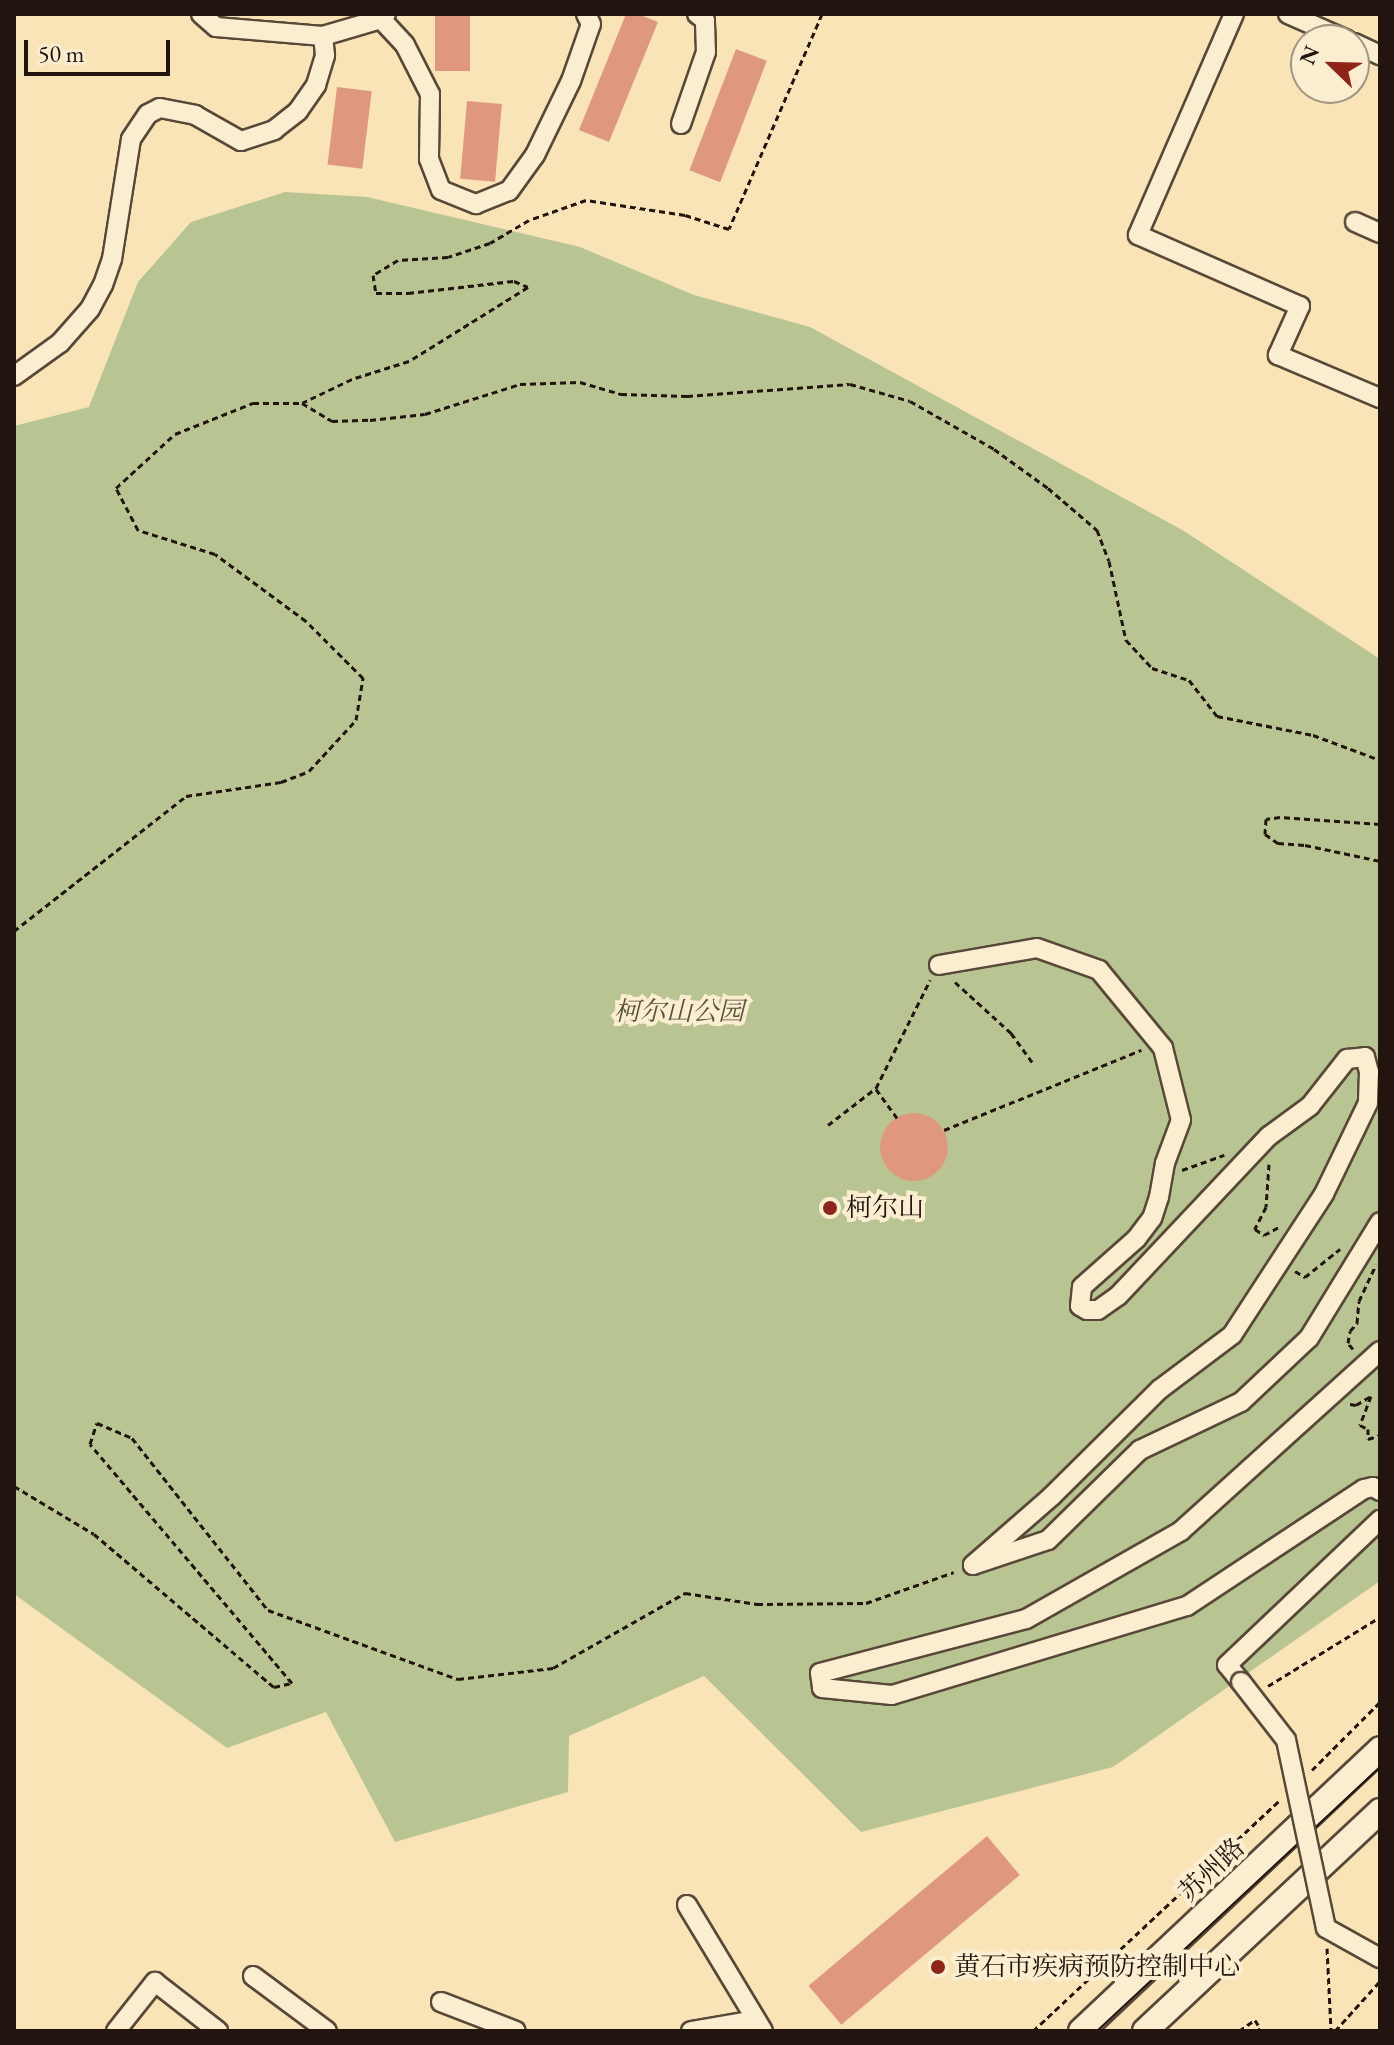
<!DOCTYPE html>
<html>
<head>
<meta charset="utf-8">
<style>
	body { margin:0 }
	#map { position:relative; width:1394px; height:2045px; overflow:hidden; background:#f8e4b7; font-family:"EB Garamond","Noto Serif SC",serif }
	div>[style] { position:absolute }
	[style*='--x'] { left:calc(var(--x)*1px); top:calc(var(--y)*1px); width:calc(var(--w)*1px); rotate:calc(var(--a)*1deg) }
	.green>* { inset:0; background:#b8c592 }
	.building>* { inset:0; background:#df987d; transform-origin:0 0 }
	.round { border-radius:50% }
	.path>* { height:3px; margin-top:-1.5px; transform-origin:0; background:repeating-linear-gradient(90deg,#22140e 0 6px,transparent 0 10px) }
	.roads { filter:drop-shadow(2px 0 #584838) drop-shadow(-2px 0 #584838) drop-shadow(0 2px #584838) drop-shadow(0 -2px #584838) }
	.street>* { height:18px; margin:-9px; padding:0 9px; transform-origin:9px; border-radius:9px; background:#faedd0 }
	.secondary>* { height:24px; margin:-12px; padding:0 12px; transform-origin:12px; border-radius:12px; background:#faedd0 }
	.tram>* { height:2px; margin:-1px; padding:0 1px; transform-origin:1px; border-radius:1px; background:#22140e }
	.bridges { filter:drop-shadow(2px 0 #584838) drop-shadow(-2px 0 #584838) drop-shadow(0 2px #584838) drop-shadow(0 -2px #584838) }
	.street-bridge>* { height:18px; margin:-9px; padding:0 9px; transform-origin:9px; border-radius:9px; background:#faedd0 }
	.dots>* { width:22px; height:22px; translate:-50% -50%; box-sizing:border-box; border:4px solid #faedd0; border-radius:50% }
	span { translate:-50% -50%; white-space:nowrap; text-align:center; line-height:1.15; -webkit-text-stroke:8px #faedd0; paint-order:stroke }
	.park-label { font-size:26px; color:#56523c; font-style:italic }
	.poi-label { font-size:26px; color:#22140e }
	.left { translate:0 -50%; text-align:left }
	.street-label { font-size:26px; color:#22140e }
	.frame { position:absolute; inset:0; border:16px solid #22140e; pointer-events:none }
	.north { position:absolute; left:1290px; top:24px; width:80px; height:80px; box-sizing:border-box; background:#faedd0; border:2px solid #a49682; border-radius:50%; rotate:293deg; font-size:22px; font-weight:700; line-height:32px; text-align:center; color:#22140e }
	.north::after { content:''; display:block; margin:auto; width:28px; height:36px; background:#8f2418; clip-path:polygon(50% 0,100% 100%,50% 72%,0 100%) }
	.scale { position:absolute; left:24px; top:40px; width:146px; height:36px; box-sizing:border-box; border:4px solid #22140e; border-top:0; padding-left:10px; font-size:24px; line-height:28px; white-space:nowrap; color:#22140e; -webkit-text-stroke:6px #faedd0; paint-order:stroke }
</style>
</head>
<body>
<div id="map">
	<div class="green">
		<div style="clip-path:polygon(285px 192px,367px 197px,580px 247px,694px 295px,810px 327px,1184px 531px,1380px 659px,1380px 1581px,1113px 1767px,861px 1832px,704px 1676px,569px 1736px,568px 1792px,395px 1842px,326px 1712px,227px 1748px,14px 1594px,14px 426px,89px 407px,138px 282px,191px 222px)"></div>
	</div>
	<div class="building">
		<div style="left:435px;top:14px;width:35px;height:57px"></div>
		<div style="clip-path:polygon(626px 14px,638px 14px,658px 22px,609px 142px,579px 130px)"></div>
		<div style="left:736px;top:49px;width:33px;height:130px;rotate:21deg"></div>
		<div style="left:337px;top:87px;width:35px;height:78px;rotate:7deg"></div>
		<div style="left:467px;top:101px;width:35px;height:78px;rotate:5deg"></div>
		<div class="round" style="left:880px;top:1113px;width:68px;height:68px"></div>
		<div style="left:987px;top:1836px;width:51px;height:233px;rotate:50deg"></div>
	</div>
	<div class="path">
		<div style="--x:822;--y:14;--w:234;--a:113.4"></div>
		<div style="--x:729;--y:229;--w:46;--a:-162.3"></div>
		<div style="--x:685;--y:215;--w:100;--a:-171.4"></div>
		<div style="--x:586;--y:200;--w:60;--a:160.7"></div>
		<div style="--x:529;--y:220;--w:45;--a:149.5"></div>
		<div style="--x:490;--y:243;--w:44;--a:161.6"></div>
		<div style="--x:448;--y:257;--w:50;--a:176.6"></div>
		<div style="--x:398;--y:260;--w:29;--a:149"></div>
		<div style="--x:373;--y:275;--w:18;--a:81"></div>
		<div style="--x:376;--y:293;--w:32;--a:0"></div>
		<div style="--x:408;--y:293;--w:107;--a:-6.5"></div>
		<div style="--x:514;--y:281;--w:15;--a:23"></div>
		<div style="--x:528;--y:287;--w:140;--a:148.1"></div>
		<div style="--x:409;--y:361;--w:60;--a:162.5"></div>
		<div style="--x:352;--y:379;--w:55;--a:154.4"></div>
		<div style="--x:302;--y:403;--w:35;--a:31"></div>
		<div style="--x:332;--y:421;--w:38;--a:-2"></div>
		<div style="--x:370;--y:420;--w:55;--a:-6.2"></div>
		<div style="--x:425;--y:414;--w:100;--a:-17.5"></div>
		<div style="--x:520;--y:384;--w:60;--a:-1.9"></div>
		<div style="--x:580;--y:382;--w:43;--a:16.3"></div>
		<div style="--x:621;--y:394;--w:66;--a:1.7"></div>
		<div style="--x:687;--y:396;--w:163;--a:-4.2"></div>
		<div style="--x:850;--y:384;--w:62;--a:15.8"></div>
		<div style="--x:910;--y:401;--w:97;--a:29.7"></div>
		<div style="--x:994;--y:449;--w:67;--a:35.8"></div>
		<div style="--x:1048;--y:488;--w:65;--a:40.6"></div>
		<div style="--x:1097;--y:530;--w:33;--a:69"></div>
		<div style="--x:1109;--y:561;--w:81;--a:77.9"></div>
		<div style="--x:1126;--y:640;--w:38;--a:47"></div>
		<div style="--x:1152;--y:668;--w:39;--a:18"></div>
		<div style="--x:1189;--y:680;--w:46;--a:52.1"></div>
		<div style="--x:1217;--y:716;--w:98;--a:11.2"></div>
		<div style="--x:1313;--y:735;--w:72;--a:20.5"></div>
		<div style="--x:1380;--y:824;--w:100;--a:-176"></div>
		<div style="--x:1280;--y:817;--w:14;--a:172"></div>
		<div style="--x:1266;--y:819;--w:15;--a:94"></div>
		<div style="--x:1265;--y:834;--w:16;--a:35"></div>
		<div style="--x:1278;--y:843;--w:27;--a:4"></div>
		<div style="--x:1305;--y:845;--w:77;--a:12"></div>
		<div style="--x:14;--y:931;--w:219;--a:-38.1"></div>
		<div style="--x:186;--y:796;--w:96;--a:-8.4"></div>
		<div style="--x:281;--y:782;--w:30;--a:-21"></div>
		<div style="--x:309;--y:771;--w:69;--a:-47.3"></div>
		<div style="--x:356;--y:720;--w:43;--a:-80.5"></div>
		<div style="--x:363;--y:678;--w:81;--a:-135"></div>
		<div style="--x:306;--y:621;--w:113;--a:-143.6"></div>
		<div style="--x:215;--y:554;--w:81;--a:-162.7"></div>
		<div style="--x:138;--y:530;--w:47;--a:-117.6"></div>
		<div style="--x:116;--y:488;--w:80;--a:-42.5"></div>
		<div style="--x:175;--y:434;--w:84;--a:-21.7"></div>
		<div style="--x:253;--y:403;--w:49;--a:0"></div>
		<div style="--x:955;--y:982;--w:76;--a:42.3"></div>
		<div style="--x:1011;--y:1033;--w:36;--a:54"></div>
		<div style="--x:876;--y:1089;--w:36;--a:54"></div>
		<div style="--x:828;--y:1125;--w:61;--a:-37.6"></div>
		<div style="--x:876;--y:1088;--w:121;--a:-63.4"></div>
		<div style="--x:944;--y:1130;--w:213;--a:-22.1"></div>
		<div style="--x:1269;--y:1164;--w:43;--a:94"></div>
		<div style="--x:1266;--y:1207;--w:25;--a:117"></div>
		<div style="--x:1255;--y:1229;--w:11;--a:34"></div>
		<div style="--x:1264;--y:1235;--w:17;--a:-28"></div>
		<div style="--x:1182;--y:1170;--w:45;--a:-19.7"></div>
		<div style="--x:1295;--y:1271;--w:12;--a:31"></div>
		<div style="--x:1305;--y:1277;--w:45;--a:-38.7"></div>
		<div style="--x:1353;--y:1349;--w:8;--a:-130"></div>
		<div style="--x:1348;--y:1343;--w:12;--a:-81"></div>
		<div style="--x:1350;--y:1331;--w:11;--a:-49"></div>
		<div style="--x:1357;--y:1323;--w:22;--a:-85"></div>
		<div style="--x:1359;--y:1301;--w:40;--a:-65"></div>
		<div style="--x:1350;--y:1404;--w:6;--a:9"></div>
		<div style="--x:1356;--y:1405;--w:17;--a:-31"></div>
		<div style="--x:1371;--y:1396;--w:31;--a:111"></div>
		<div style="--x:1360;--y:1425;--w:9;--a:27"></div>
		<div style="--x:1368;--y:1429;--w:10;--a:90"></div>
		<div style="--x:1368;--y:1439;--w:13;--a:-18"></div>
		<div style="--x:14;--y:1486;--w:93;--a:31"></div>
		<div style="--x:94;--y:1534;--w:236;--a:40.4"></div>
		<div style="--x:274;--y:1687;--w:18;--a:-13"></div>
		<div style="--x:292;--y:1683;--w:313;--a:-130.2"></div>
		<div style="--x:90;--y:1444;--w:22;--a:-72"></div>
		<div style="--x:97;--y:1423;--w:38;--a:23"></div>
		<div style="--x:132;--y:1438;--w:219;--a:51.7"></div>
		<div style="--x:268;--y:1610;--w:202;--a:20"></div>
		<div style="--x:458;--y:1679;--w:96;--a:-6.6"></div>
		<div style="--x:553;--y:1668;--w:152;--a:-29.6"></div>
		<div style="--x:685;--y:1593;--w:73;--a:8.7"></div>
		<div style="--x:757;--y:1604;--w:109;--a:-0.5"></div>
		<div style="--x:866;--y:1603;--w:93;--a:-19.4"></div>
		<div style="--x:1268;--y:1686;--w:132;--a:-31.6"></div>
		<div style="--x:1312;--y:1770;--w:96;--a:-45"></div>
		<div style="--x:1327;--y:1948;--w:83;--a:87.2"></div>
		<div style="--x:1033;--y:2031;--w:338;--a:-43.1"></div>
		<div style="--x:1239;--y:2031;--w:19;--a:-35"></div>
		<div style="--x:1255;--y:2020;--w:9;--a:58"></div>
		<div style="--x:1260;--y:2028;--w:4;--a:124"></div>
		<div style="--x:1335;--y:2031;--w:67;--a:-48"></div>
	</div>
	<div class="roads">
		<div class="street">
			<div style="--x:201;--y:14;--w:20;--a:41"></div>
			<div style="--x:216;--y:27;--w:107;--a:4.8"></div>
			<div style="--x:323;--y:36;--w:60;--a:-16.3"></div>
			<div style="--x:381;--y:19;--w:7;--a:-45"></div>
			<div style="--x:1234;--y:14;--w:241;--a:113.5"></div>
			<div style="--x:1138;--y:235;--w:177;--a:23.7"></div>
			<div style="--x:1300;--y:306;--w:54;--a:114.2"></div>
			<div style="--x:1278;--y:355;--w:111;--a:22.9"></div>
			<div style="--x:1288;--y:14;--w:64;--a:23.8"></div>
			<div style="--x:381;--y:19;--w:35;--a:47"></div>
			<div style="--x:405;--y:45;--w:55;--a:63"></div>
			<div style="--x:430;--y:94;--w:65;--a:90.9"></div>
			<div style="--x:429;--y:159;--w:33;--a:69"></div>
			<div style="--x:441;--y:190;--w:38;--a:22"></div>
			<div style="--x:476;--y:204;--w:35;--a:-22"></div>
			<div style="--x:509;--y:191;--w:44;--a:-54.2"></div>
			<div style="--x:535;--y:155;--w:82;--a:-64.1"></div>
			<div style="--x:571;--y:81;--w:60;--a:-70.7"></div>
			<div style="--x:591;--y:24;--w:11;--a:-117"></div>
			<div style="--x:1354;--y:43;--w:29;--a:25"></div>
			<div style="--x:681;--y:124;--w:76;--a:-70.9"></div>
			<div style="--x:706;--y:52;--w:32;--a:-92"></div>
			<div style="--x:705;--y:20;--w:10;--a:-143"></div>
			<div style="--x:1355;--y:222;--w:27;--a:24"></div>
			<div style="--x:14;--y:376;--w:57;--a:-35.7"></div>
			<div style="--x:60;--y:343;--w:45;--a:-48.6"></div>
			<div style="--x:90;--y:309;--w:27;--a:-62"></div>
			<div style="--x:103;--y:285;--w:28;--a:-71"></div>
			<div style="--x:112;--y:259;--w:121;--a:-81"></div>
			<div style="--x:131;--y:139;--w:30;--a:-56"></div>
			<div style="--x:148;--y:114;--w:13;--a:-27"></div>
			<div style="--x:160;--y:108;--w:36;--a:11"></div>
			<div style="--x:195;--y:115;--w:53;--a:29.5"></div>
			<div style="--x:241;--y:141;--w:35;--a:-18"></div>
			<div style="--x:274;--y:130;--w:31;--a:-38"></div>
			<div style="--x:298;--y:111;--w:32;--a:-55"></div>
			<div style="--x:316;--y:85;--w:31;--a:-73"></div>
			<div style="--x:325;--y:55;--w:19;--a:-96"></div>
			<div style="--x:939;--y:965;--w:99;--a:-9.8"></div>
			<div style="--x:1037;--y:948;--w:66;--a:19.5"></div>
			<div style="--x:1099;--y:970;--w:101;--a:50.6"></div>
			<div style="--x:1163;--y:1048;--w:74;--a:76"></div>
			<div style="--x:1181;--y:1120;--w:46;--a:110.4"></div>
			<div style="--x:1165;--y:1163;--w:35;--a:100"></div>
			<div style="--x:1159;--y:1197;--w:22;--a:108"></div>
			<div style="--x:1152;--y:1218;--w:26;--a:127"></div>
			<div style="--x:1136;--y:1239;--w:72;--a:138.4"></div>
			<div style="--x:1082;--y:1287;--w:19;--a:96"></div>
			<div style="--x:1080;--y:1306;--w:8;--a:30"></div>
			<div style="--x:1087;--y:1310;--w:11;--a:0"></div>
			<div style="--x:1098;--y:1310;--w:24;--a:-35"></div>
			<div style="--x:1118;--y:1296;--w:220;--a:-46.7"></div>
			<div style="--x:1269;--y:1136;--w:51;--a:-36.2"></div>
			<div style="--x:1310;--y:1106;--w:60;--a:-51.8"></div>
			<div style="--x:1347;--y:1059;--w:18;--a:-6"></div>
			<div style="--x:1365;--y:1057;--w:16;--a:75"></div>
			<div style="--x:1369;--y:1072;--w:31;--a:92"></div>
			<div style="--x:1368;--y:1103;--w:101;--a:115.8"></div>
			<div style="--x:1324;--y:1194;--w:168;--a:123.1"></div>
			<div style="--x:1232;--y:1335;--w:90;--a:143.1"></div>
			<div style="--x:1160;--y:1389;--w:152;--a:135.3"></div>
			<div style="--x:1052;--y:1496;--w:105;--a:138.9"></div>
			<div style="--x:973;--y:1565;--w:79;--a:-18.4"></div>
			<div style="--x:1048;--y:1540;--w:129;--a:-44.4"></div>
			<div style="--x:1140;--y:1450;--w:112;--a:-25.4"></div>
			<div style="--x:1241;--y:1402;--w:93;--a:-43.3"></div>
			<div style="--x:1309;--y:1338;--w:136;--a:-58.5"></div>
			<div style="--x:1380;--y:1351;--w:268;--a:137.9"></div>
			<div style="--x:1181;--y:1531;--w:178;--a:150.4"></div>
			<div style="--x:1026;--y:1619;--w:213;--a:165.3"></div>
			<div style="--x:820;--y:1673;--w:15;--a:82"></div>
			<div style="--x:822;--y:1688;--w:70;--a:5.7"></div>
			<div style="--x:892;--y:1695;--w:308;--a:-16.8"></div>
			<div style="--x:1187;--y:1606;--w:212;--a:-33.5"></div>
			<div style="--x:1364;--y:1489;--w:9;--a:-13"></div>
			<div style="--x:1373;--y:1487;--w:8;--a:30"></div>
			<div style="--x:1241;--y:1682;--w:22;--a:-129"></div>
			<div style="--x:1227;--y:1665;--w:211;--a:-43.5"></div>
			<div style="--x:687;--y:1905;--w:147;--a:58.9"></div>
			<div style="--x:253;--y:1976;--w:92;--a:36.6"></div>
			<div style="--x:441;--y:2002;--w:80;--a:21.1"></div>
			<div style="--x:116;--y:2031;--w:63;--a:-51.5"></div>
			<div style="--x:155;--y:1982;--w:80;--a:37.9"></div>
			<div style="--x:691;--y:2031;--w:66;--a:-9.6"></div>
		</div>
		<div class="secondary">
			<div style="--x:1081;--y:2031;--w:411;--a:-43.3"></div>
			<div style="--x:1145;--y:2031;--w:322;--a:-43.1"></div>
		</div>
	</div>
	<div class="tram">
		<div style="--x:1097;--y:2031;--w:387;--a:-43"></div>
	</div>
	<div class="bridges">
		<div class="street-bridge">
			<div style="--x:1241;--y:1682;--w:73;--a:52.2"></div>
			<div style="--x:1286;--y:1740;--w:192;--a:78"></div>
			<div style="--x:1326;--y:1928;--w:62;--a:29.1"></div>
		</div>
	</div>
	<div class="dots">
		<div style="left:830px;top:1208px;background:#8f2418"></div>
		<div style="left:938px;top:1967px;background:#8f2418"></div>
	</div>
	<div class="park-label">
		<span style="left:679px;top:1012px">柯尔山公园</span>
	</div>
	<div class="poi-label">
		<span class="left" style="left:846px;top:1208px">柯尔山</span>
		<span class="left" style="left:954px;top:1967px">黄石市疾病预防控制中心</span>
	</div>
	<div class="street-label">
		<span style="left:1212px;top:1870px;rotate:-43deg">苏州路</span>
	</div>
	<div class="frame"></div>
	<div class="north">N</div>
	<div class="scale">50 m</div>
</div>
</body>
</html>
